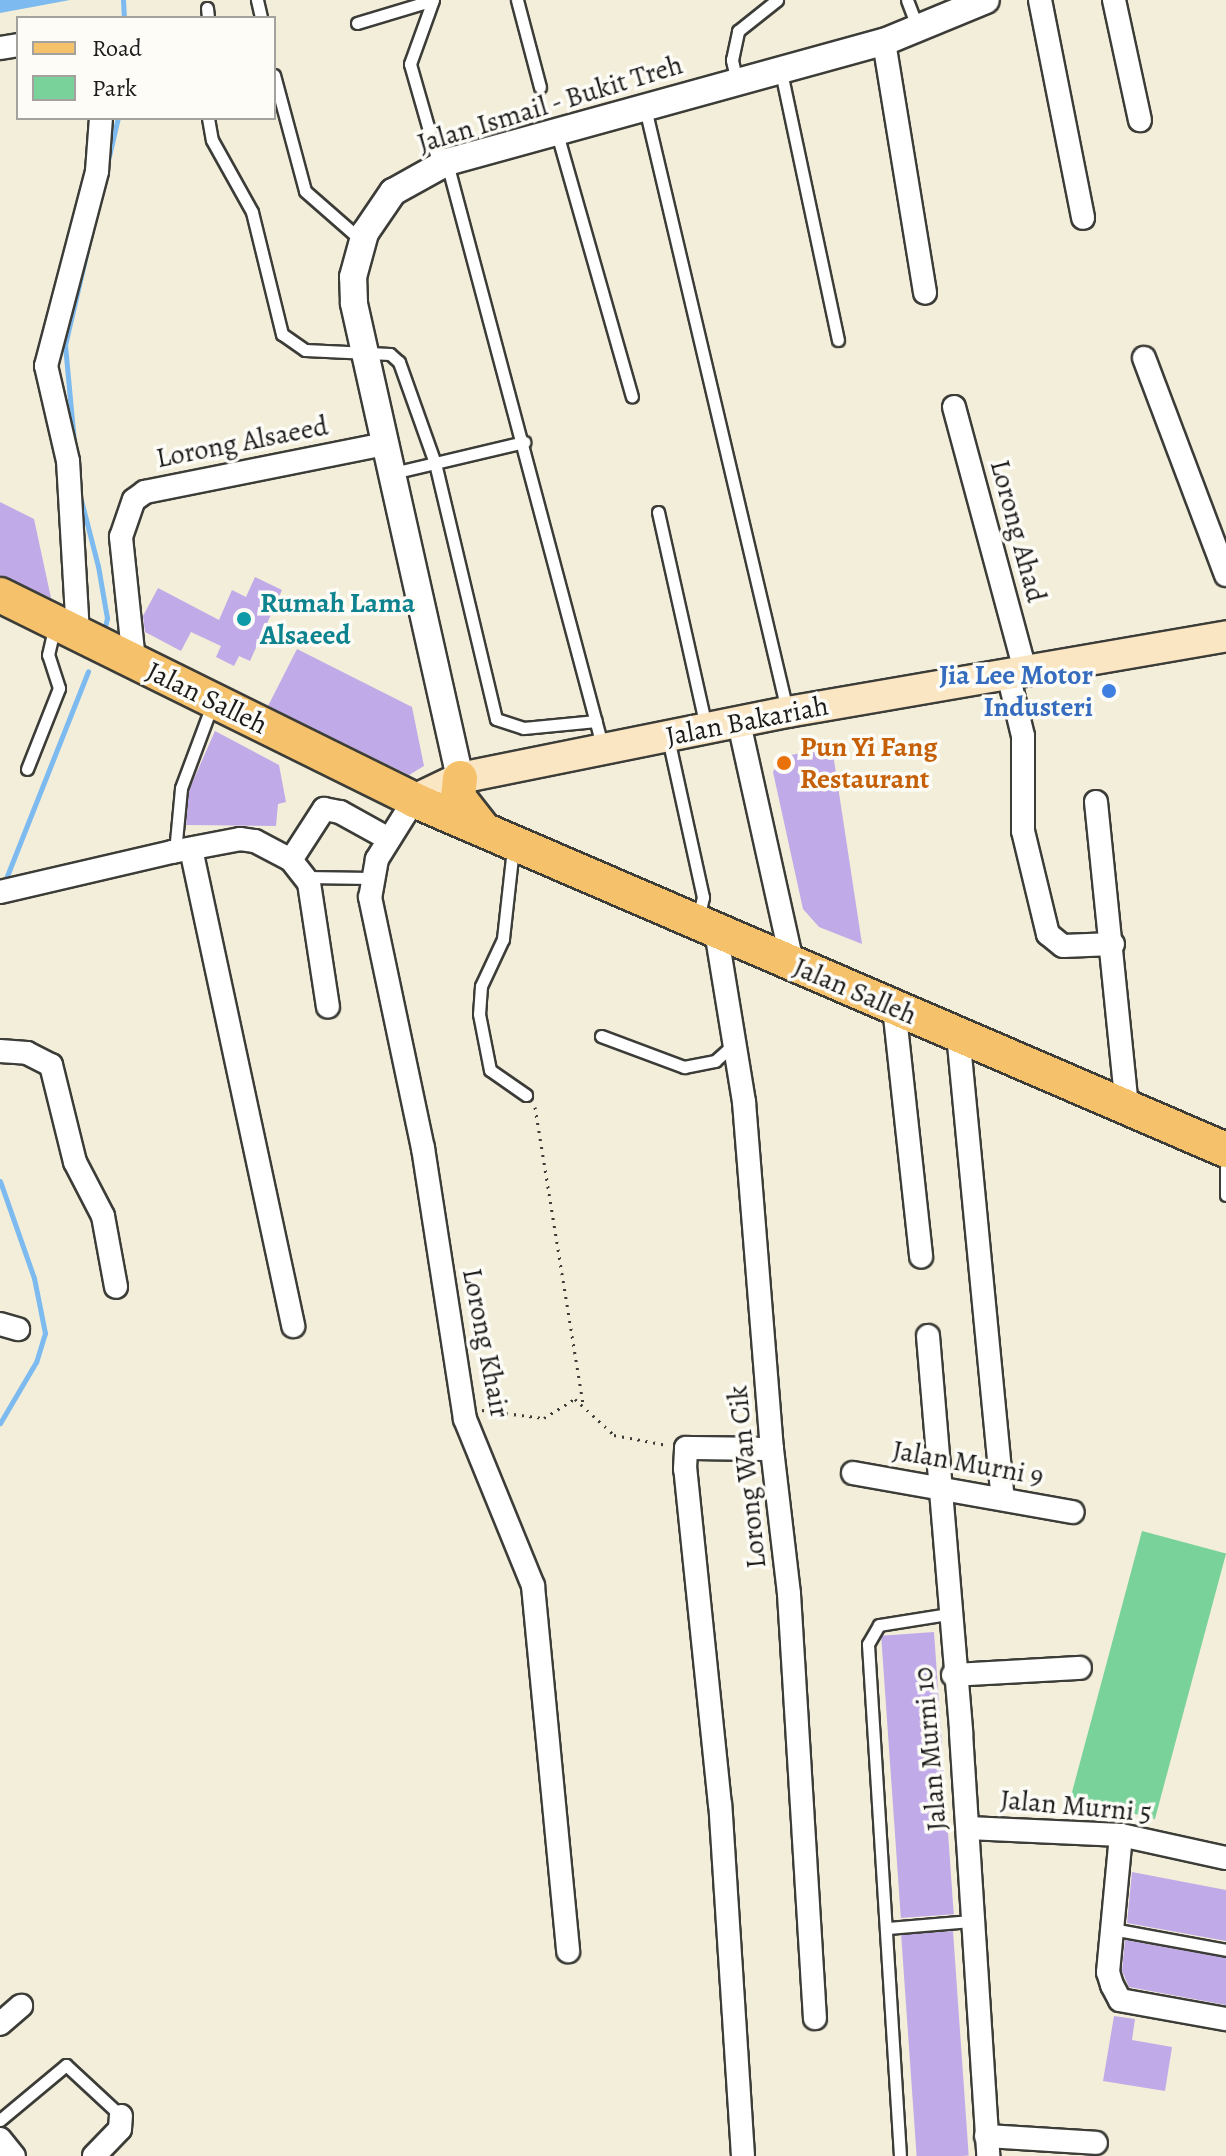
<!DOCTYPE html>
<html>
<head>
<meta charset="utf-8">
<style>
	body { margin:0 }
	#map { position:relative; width:1226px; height:2156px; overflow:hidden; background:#f3eed9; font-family:Alegreya,serif }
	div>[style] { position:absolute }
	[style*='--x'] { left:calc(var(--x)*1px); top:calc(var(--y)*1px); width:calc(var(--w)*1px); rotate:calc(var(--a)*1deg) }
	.green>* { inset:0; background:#79d299; transform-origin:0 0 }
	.water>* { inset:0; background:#7cbaef }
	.stream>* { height:5px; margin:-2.5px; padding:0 2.5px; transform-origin:2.5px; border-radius:2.5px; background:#7cbaef }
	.building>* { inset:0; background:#c1aae8; transform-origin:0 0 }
	.path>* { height:3px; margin-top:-1.5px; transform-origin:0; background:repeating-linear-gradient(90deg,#3c3c38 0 2px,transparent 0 8px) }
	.roads { filter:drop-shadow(2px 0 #3c3c38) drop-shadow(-2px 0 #3c3c38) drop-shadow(0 2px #3c3c38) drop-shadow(0 -2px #3c3c38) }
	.service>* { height:11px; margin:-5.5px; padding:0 5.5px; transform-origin:5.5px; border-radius:5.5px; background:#fff }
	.minor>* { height:22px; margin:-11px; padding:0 11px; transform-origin:11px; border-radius:11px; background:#fff }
	.tertiary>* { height:26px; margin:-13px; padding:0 13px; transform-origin:13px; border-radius:13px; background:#fff }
	.secondary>* { height:30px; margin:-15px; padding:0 15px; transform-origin:15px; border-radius:15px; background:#fbe6c4 }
	.primary>* { height:34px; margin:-17px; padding:0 17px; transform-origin:17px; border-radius:17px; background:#f5c16b }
	.dots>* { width:22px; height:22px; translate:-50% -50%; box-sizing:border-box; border:4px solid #fdfcf7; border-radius:50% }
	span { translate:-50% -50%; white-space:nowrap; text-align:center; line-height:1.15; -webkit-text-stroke:7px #fdfcf7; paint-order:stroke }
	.street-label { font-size:28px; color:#1c1c1c }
	.culture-label { font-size:28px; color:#0d838f; font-weight:700 }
	.left { translate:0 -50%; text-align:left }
	.shop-label { font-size:28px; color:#366cbe; font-weight:700 }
	.right { translate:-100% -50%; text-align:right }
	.food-label { font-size:28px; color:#c56008; font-weight:700 }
	.legend { position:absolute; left:16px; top:16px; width:260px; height:104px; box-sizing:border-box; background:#fdfcf7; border:2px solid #a3a29f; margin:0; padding:10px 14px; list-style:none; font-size:24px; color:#1c1c1c }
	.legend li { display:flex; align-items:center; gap:16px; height:40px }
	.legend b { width:40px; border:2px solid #a3a29f }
</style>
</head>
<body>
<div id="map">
	<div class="green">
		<div style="left:1142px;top:1531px;width:87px;height:275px;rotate:15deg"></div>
	</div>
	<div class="water">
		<div style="clip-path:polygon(0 0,70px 0,0 13px)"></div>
	</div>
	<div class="stream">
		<div style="--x:123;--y:0;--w:18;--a:87"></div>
		<div style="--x:74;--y:442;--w:97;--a:-95.3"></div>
		<div style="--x:65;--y:345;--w:233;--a:-76.9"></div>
		<div style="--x:81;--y:500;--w:68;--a:75.6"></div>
		<div style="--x:98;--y:566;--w:53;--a:80.2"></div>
		<div style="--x:107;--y:618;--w:13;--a:103"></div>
		<div style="--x:3;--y:886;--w:231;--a:-68.4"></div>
		<div style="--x:0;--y:1181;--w:103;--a:70.7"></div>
		<div style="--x:34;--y:1278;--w:56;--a:78.7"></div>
		<div style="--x:45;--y:1333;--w:30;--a:107"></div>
		<div style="--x:36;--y:1362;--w:71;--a:120.5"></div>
	</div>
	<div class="building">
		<div style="clip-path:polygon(0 502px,34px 519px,51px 598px,0 575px)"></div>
		<div style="clip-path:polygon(255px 577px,282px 590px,250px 661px,239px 656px,234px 666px,216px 657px,221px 646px,191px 632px,181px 651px,145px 632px,143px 616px,158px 588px,219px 620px,232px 590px,246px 597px)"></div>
		<div style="clip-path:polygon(297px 649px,412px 707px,424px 766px,409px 775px,268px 706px)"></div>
		<div style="clip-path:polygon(215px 731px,279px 765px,286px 802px,278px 804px,276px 826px,186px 825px,189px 790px)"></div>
		<div style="clip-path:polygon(832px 747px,862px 944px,819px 927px,803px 909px,773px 772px,781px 757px)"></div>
		<div style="left:934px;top:1632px;width:283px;height:53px;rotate:86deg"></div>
		<div style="clip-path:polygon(1132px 1872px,1226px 1890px,1226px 1941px,1127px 1923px)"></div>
		<div style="left:953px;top:1931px;width:225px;height:52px;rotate:86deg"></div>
		<div style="clip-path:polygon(1125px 1940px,1226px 1958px,1226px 2005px,1129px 1987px,1122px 1971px)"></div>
		<div style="clip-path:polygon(1114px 2016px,1135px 2019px,1132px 2040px,1172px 2047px,1165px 2091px,1103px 2081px)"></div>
	</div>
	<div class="path">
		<div style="--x:535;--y:1107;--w:301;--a:80.8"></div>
		<div style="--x:482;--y:1410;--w:63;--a:7.4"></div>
		<div style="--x:544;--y:1418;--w:36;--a:-32"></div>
		<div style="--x:575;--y:1399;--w:53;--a:42.7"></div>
		<div style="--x:614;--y:1435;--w:54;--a:10.7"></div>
	</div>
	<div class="roads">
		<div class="service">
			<div style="--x:257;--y:0;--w:18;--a:77"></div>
			<div style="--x:433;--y:0;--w:68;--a:109.8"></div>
			<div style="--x:410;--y:64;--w:105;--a:74"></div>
			<div style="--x:517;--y:0;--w:90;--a:75.2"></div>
			<div style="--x:907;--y:0;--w:31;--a:69"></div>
			<div style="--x:207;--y:8;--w:10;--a:84"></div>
			<div style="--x:357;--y:23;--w:79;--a:-16.8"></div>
			<div style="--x:781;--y:72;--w:274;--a:78"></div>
			<div style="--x:274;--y:75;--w:120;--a:75"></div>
			<div style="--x:305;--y:191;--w:74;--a:41.2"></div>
			<div style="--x:737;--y:82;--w:23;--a:-103"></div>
			<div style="--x:732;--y:60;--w:30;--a:-78"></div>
			<div style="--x:738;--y:31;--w:50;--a:-38.5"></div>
			<div style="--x:645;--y:108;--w:619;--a:76.73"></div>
			<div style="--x:208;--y:118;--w:22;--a:80"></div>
			<div style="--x:212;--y:140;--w:82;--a:60.9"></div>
			<div style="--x:252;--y:212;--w:126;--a:76.2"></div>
			<div style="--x:282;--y:334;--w:28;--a:35"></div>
			<div style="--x:305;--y:350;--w:85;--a:2.7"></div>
			<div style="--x:390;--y:354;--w:12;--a:42"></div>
			<div style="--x:399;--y:362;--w:107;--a:70.4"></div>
			<div style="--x:435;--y:463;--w:263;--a:76.6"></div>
			<div style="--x:496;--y:719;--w:29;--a:18"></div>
			<div style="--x:524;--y:728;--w:72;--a:-5.6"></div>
			<div style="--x:556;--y:130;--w:277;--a:74.1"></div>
			<div style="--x:447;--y:163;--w:606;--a:75.09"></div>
			<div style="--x:393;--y:473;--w:135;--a:-13.3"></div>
			<div style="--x:658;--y:512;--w:219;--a:77.4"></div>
			<div style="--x:668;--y:738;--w:163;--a:77.6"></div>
			<div style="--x:703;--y:897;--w:23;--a:103"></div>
			<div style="--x:27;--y:769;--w:87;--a:-68.4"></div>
			<div style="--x:59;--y:688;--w:35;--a:-108"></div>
			<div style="--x:48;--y:655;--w:28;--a:-77"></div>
			<div style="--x:513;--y:848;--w:92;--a:96.3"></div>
			<div style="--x:503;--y:939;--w:52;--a:115.1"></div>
			<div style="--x:481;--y:986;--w:28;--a:94"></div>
			<div style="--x:479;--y:1014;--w:57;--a:78.9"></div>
			<div style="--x:490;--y:1070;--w:44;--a:34.8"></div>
			<div style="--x:175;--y:852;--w:64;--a:-84.6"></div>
			<div style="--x:181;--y:788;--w:89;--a:-69.5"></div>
			<div style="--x:305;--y:877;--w:66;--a:0.9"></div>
			<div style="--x:601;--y:1036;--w:89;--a:20.5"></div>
			<div style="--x:684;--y:1067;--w:32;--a:-11"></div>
			<div style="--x:715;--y:1061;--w:25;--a:-42"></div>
			<div style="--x:1226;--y:1167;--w:28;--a:90"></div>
			<div style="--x:888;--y:1928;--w:83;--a:-4.8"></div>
			<div style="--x:1112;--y:1929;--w:116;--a:10.4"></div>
			<div style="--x:0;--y:2120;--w:86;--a:-39.8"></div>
			<div style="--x:66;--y:2065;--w:75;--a:42.8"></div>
			<div style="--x:900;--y:2156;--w:513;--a:-93.58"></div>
			<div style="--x:868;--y:1644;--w:22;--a:-60"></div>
			<div style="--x:879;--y:1625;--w:70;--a:-9.1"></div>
		</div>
		<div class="minor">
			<div style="--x:1040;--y:0;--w:222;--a:78.8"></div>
			<div style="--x:1114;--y:0;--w:123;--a:77.8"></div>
			<div style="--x:884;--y:42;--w:254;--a:80.7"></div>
			<div style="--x:0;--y:48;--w:18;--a:-9"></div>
			<div style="--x:1144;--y:358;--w:232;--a:69.3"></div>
			<div style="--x:954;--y:407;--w:273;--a:74.9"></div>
			<div style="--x:78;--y:634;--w:173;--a:-93.3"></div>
			<div style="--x:68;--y:461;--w:98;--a:-103"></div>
			<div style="--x:46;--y:366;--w:202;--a:-75.3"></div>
			<div style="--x:97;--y:171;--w:53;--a:-85.7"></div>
			<div style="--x:134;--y:661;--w:125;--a:-96"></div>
			<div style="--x:121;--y:537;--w:39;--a:-71"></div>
			<div style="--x:134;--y:500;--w:14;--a:-36"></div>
			<div style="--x:145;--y:492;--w:245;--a:-11.3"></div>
			<div style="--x:1008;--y:674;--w:64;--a:76.4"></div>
			<div style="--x:1023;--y:736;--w:95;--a:90"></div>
			<div style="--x:1023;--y:831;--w:106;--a:76.4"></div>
			<div style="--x:1048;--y:934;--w:19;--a:39"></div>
			<div style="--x:1063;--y:946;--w:50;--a:-2.3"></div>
			<div style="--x:739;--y:723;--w:246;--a:77.5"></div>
			<div style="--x:414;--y:800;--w:70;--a:122.1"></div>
			<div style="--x:377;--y:859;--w:39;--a:100"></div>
			<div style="--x:370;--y:897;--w:257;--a:78.1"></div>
			<div style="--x:423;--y:1148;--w:274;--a:81.2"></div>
			<div style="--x:465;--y:1419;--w:180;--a:67.8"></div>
			<div style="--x:533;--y:1586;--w:367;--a:84.5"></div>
			<div style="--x:1096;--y:802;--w:307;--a:84.2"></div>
			<div style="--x:191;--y:849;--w:488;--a:77.9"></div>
			<div style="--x:291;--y:860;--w:61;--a:-57.1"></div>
			<div style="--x:324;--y:809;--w:16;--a:11"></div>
			<div style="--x:340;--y:812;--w:56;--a:28.9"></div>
			<div style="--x:0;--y:892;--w:177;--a:-13.1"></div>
			<div style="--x:172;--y:852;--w:69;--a:-10.8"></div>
			<div style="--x:240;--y:839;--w:15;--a:8"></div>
			<div style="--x:255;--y:841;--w:41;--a:27.8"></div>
			<div style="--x:291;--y:860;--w:29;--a:52"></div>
			<div style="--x:309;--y:883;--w:125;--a:81.3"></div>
			<div style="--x:716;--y:931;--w:173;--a:80.7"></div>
			<div style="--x:744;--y:1102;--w:348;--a:85.4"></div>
			<div style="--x:772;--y:1449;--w:146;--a:83.3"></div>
			<div style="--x:789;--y:1594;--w:425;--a:86.5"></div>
			<div style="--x:894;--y:1007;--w:251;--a:83.8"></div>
			<div style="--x:958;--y:1034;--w:467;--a:84.5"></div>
			<div style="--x:0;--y:1051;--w:27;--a:4"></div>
			<div style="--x:27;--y:1053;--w:27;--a:27"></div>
			<div style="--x:51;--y:1065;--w:100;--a:76.1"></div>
			<div style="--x:75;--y:1162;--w:61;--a:62.6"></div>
			<div style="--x:103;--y:1216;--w:72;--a:79.6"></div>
			<div style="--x:0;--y:1324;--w:19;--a:16"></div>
			<div style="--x:928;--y:1336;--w:398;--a:85.2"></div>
			<div style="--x:961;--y:1733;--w:424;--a:86.3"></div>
			<div style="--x:853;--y:1473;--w:223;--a:10.1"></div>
			<div style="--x:953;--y:1675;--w:127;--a:-3.2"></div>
			<div style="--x:968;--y:1828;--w:153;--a:2.6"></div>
			<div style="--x:1121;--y:1835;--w:107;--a:12.4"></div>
			<div style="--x:1121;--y:1835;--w:138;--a:95.4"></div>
			<div style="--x:1108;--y:1972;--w:14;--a:73"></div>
			<div style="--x:1112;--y:1985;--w:17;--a:62"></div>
			<div style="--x:1120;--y:2000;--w:108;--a:10.2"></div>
			<div style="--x:0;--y:2024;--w:28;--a:-41"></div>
			<div style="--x:986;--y:2136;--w:110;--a:3.6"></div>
			<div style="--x:0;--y:2139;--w:22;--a:51"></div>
			<div style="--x:94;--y:2156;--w:37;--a:-46"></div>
			<div style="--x:120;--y:2129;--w:13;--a:-86"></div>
			<div style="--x:743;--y:2156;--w:352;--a:-93.7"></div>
			<div style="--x:720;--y:1805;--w:338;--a:-95.9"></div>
			<div style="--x:685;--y:1469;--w:21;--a:-87"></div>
			<div style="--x:686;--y:1448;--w:86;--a:0.7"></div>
		</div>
		<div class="tertiary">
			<div style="--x:460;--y:778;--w:487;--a:-102.6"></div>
			<div style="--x:354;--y:303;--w:26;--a:-92"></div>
			<div style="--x:353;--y:277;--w:46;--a:-74.7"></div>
			<div style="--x:365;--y:233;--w:50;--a:-55.7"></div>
			<div style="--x:393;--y:192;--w:62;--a:-29.1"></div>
			<div style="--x:447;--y:162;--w:453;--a:-15.4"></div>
			<div style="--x:884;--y:42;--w:110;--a:-22.4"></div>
		</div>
		<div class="secondary">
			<div style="--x:414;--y:800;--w:51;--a:-25.6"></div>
			<div style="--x:460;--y:778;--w:335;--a:-11.4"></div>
			<div style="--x:788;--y:712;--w:445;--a:-9.8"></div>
		</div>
		<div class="primary">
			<div style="--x:0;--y:595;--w:462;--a:26.3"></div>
			<div style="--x:414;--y:800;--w:884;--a:23.32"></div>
			<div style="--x:460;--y:778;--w:19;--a:96"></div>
			<div style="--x:458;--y:797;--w:41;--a:52"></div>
		</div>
	</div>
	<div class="dots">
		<div style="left:244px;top:619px;background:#0f9aa8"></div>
		<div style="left:1109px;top:691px;background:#3f7fe0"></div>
		<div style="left:784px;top:763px;background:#e8710a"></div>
	</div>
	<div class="street-label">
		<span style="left:550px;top:104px;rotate:-17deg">Jalan Ismail - Bukit Treh</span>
		<span style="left:242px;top:442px;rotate:-11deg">Lorong Alsaeed</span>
		<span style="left:1018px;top:531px;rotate:75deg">Lorong Ahad</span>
		<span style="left:207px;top:698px;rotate:26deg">Jalan Salleh</span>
		<span style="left:747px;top:721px;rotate:-11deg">Jalan Bakariah</span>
		<span style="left:855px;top:991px;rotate:23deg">Jalan Salleh</span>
		<span style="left:486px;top:1343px;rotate:79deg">Lorong Khair</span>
		<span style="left:968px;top:1463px;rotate:10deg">Jalan Murni 9</span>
		<span style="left:747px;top:1477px;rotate:-96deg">Lorong Wan Cik</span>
		<span style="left:930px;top:1749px;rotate:-95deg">Jalan Murni 10</span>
		<span style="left:1076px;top:1806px;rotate:5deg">Jalan Murni 5</span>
	</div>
	<div class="culture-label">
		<span class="left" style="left:260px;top:619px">Rumah Lama<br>Alsaeed</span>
	</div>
	<div class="shop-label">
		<span class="right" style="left:1093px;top:691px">Jia Lee Motor<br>Industeri</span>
	</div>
	<div class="food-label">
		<span class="left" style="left:800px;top:763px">Pun Yi Fang<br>Restaurant</span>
	</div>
	<ul class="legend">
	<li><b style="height:10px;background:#f5c16b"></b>Road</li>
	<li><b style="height:22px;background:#79d299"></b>Park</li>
	</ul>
</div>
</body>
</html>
